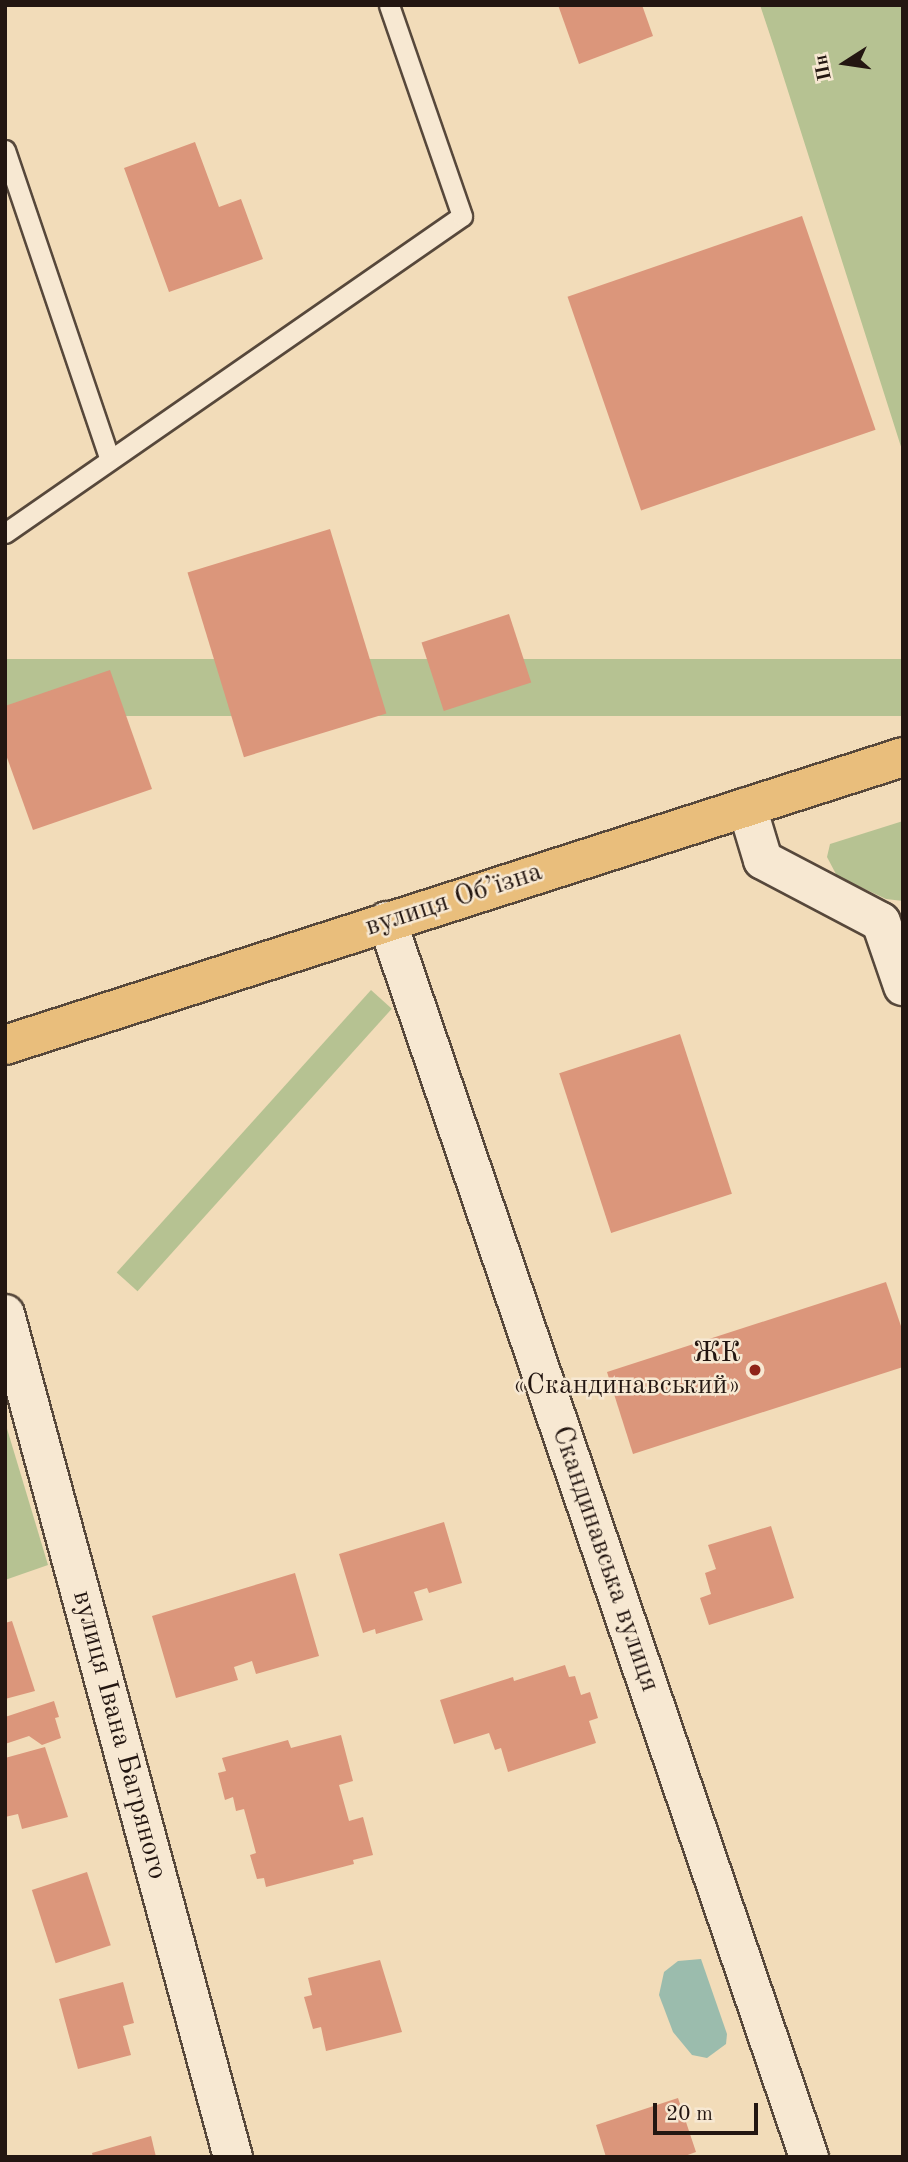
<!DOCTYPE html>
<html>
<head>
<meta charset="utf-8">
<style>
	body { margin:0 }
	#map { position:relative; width:908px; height:2162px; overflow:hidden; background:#f2dcb9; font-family:"Old Standard TT",serif }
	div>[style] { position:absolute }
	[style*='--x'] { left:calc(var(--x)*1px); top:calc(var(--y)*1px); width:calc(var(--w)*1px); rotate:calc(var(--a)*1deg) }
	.green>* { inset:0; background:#b6c292; transform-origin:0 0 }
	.water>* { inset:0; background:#9bbcad }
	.building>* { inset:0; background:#db967b; transform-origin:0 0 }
	.roads { filter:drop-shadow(2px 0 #57483b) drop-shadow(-2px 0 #57483b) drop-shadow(0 2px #57483b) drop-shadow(0 -2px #57483b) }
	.lane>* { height:19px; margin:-9.5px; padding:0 9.5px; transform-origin:9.5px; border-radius:9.5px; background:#f7e8d2 }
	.street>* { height:38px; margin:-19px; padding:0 19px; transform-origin:19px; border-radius:19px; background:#f7e8d2 }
	.highway>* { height:38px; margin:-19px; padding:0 19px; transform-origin:19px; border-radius:19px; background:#e9be7c }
	.dots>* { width:19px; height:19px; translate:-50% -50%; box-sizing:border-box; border:4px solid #f7e8d2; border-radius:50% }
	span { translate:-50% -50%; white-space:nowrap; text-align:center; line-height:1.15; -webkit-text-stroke:5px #f7e8d2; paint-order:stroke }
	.street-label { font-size:28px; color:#231611 }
	.poi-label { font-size:28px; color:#231611 }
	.right { translate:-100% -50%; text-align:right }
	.frame { position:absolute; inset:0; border:7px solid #231611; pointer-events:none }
	.north { position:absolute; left:810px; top:28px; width:70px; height:70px; -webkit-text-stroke:5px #f7e8d2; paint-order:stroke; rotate:258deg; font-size:19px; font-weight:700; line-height:28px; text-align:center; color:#231611 }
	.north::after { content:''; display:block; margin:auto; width:24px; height:32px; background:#231611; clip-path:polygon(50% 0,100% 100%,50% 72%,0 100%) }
	.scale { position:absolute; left:653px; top:2103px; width:105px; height:32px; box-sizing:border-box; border:4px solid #231611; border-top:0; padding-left:9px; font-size:21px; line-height:24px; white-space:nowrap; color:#231611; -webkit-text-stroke:5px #f7e8d2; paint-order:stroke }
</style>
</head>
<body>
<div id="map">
	<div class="green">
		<div style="clip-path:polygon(760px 5px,903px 5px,903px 453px,774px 47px)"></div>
		<div style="left:903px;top:659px;width:57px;height:942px;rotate:90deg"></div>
		<div style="clip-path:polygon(903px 821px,903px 901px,886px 899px,837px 876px,827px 857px,830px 844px)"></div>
		<div style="left:371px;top:990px;width:28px;height:380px;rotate:42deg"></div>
		<div style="clip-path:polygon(5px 1422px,48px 1565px,5px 1580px)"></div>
	</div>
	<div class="water">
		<div style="clip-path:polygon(701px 1959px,727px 2034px,726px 2044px,707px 2058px,692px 2055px,673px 2032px,659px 1995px,664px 1972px,678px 1961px)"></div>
	</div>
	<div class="building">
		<div style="clip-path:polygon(558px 5px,642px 5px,653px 36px,579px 64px)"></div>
		<div style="clip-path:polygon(195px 142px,219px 207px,241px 199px,263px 259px,169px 292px,124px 168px)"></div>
		<div style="left:802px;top:216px;width:226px;height:248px;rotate:71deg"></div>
		<div style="left:330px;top:529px;width:193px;height:149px;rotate:73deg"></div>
		<div style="left:509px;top:614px;width:72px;height:92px;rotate:72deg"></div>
		<div style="clip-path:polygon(110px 670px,152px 789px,33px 830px,5px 752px,5px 706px)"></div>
		<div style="left:680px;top:1034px;width:168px;height:127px;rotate:72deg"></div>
		<div style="clip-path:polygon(886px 1282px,903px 1332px,903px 1367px,633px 1454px,607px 1372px)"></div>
		<div style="clip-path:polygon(444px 1522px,462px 1583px,429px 1593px,427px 1588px,414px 1592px,423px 1620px,376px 1634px,375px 1629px,363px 1633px,339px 1554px)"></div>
		<div style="clip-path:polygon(771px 1526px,794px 1598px,709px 1625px,700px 1598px,711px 1594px,705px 1573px,716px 1569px,708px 1545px)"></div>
		<div style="clip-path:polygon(295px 1573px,319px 1656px,256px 1674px,252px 1661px,234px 1667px,238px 1680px,176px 1698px,152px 1616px)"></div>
		<div style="clip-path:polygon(12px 1621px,35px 1691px,5px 1699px,5px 1623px)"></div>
		<div style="clip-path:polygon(565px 1665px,569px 1677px,575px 1676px,581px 1695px,590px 1692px,598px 1718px,589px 1721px,596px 1743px,508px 1772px,501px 1748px,495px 1750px,489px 1733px,454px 1744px,440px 1700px,513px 1677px,514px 1681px)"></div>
		<div style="clip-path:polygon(54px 1701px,59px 1717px,55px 1718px,61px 1738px,42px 1745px,29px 1736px,5px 1744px,5px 1717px)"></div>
		<div style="clip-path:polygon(341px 1735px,353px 1781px,339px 1785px,349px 1821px,363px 1817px,373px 1855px,353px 1860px,354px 1864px,266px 1887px,264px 1878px,257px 1879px,250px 1855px,256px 1853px,244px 1809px,236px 1811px,233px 1797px,225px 1800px,218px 1773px,226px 1771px,222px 1758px,288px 1740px,291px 1748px)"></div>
		<div style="clip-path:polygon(45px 1747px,68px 1817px,22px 1829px,18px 1814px,5px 1817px,5px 1758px)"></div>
		<div style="left:87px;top:1872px;width:77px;height:58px;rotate:72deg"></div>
		<div style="clip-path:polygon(380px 1960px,402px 2032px,326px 2051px,321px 2027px,313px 2029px,304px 1997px,312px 1995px,308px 1978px)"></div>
		<div style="clip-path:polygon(123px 1982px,134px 2023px,123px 2026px,131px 2055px,78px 2069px,59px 1999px)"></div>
		<div style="clip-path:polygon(678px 2098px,696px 2152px,682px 2157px,606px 2157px,596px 2125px)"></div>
		<div style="clip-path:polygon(151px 2136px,156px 2157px,93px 2157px,92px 2153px)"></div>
	</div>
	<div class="roads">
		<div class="lane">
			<div style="--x:5;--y:150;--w:327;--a:71.3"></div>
			<div style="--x:5;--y:533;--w:556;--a:-34.75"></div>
			<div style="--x:462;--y:216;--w:223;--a:-109.1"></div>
		</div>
		<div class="street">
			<div style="--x:747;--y:807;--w:55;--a:73.2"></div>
			<div style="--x:763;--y:860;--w:133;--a:27.7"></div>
			<div style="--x:881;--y:922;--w:68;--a:71"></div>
			<div style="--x:387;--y:921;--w:1306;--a:71.15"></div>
			<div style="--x:5;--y:1314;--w:873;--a:74.87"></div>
		</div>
		<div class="highway">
			<div style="--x:5;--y:1045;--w:943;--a:-17.78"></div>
		</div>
	</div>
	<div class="dots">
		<div style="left:755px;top:1370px;background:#8f2418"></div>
	</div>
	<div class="street-label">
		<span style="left:454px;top:900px;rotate:-18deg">вулиця Об’їзна</span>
		<span style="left:605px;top:1559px;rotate:71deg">Скандинавська вулиця</span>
		<span style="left:119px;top:1735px;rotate:75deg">вулиця Івана Багряного</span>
	</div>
	<div class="poi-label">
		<span class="right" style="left:741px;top:1370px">ЖК<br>«Скандинавський»</span>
	</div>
	<div class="frame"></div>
	<div class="north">Пн</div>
	<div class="scale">20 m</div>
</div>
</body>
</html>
